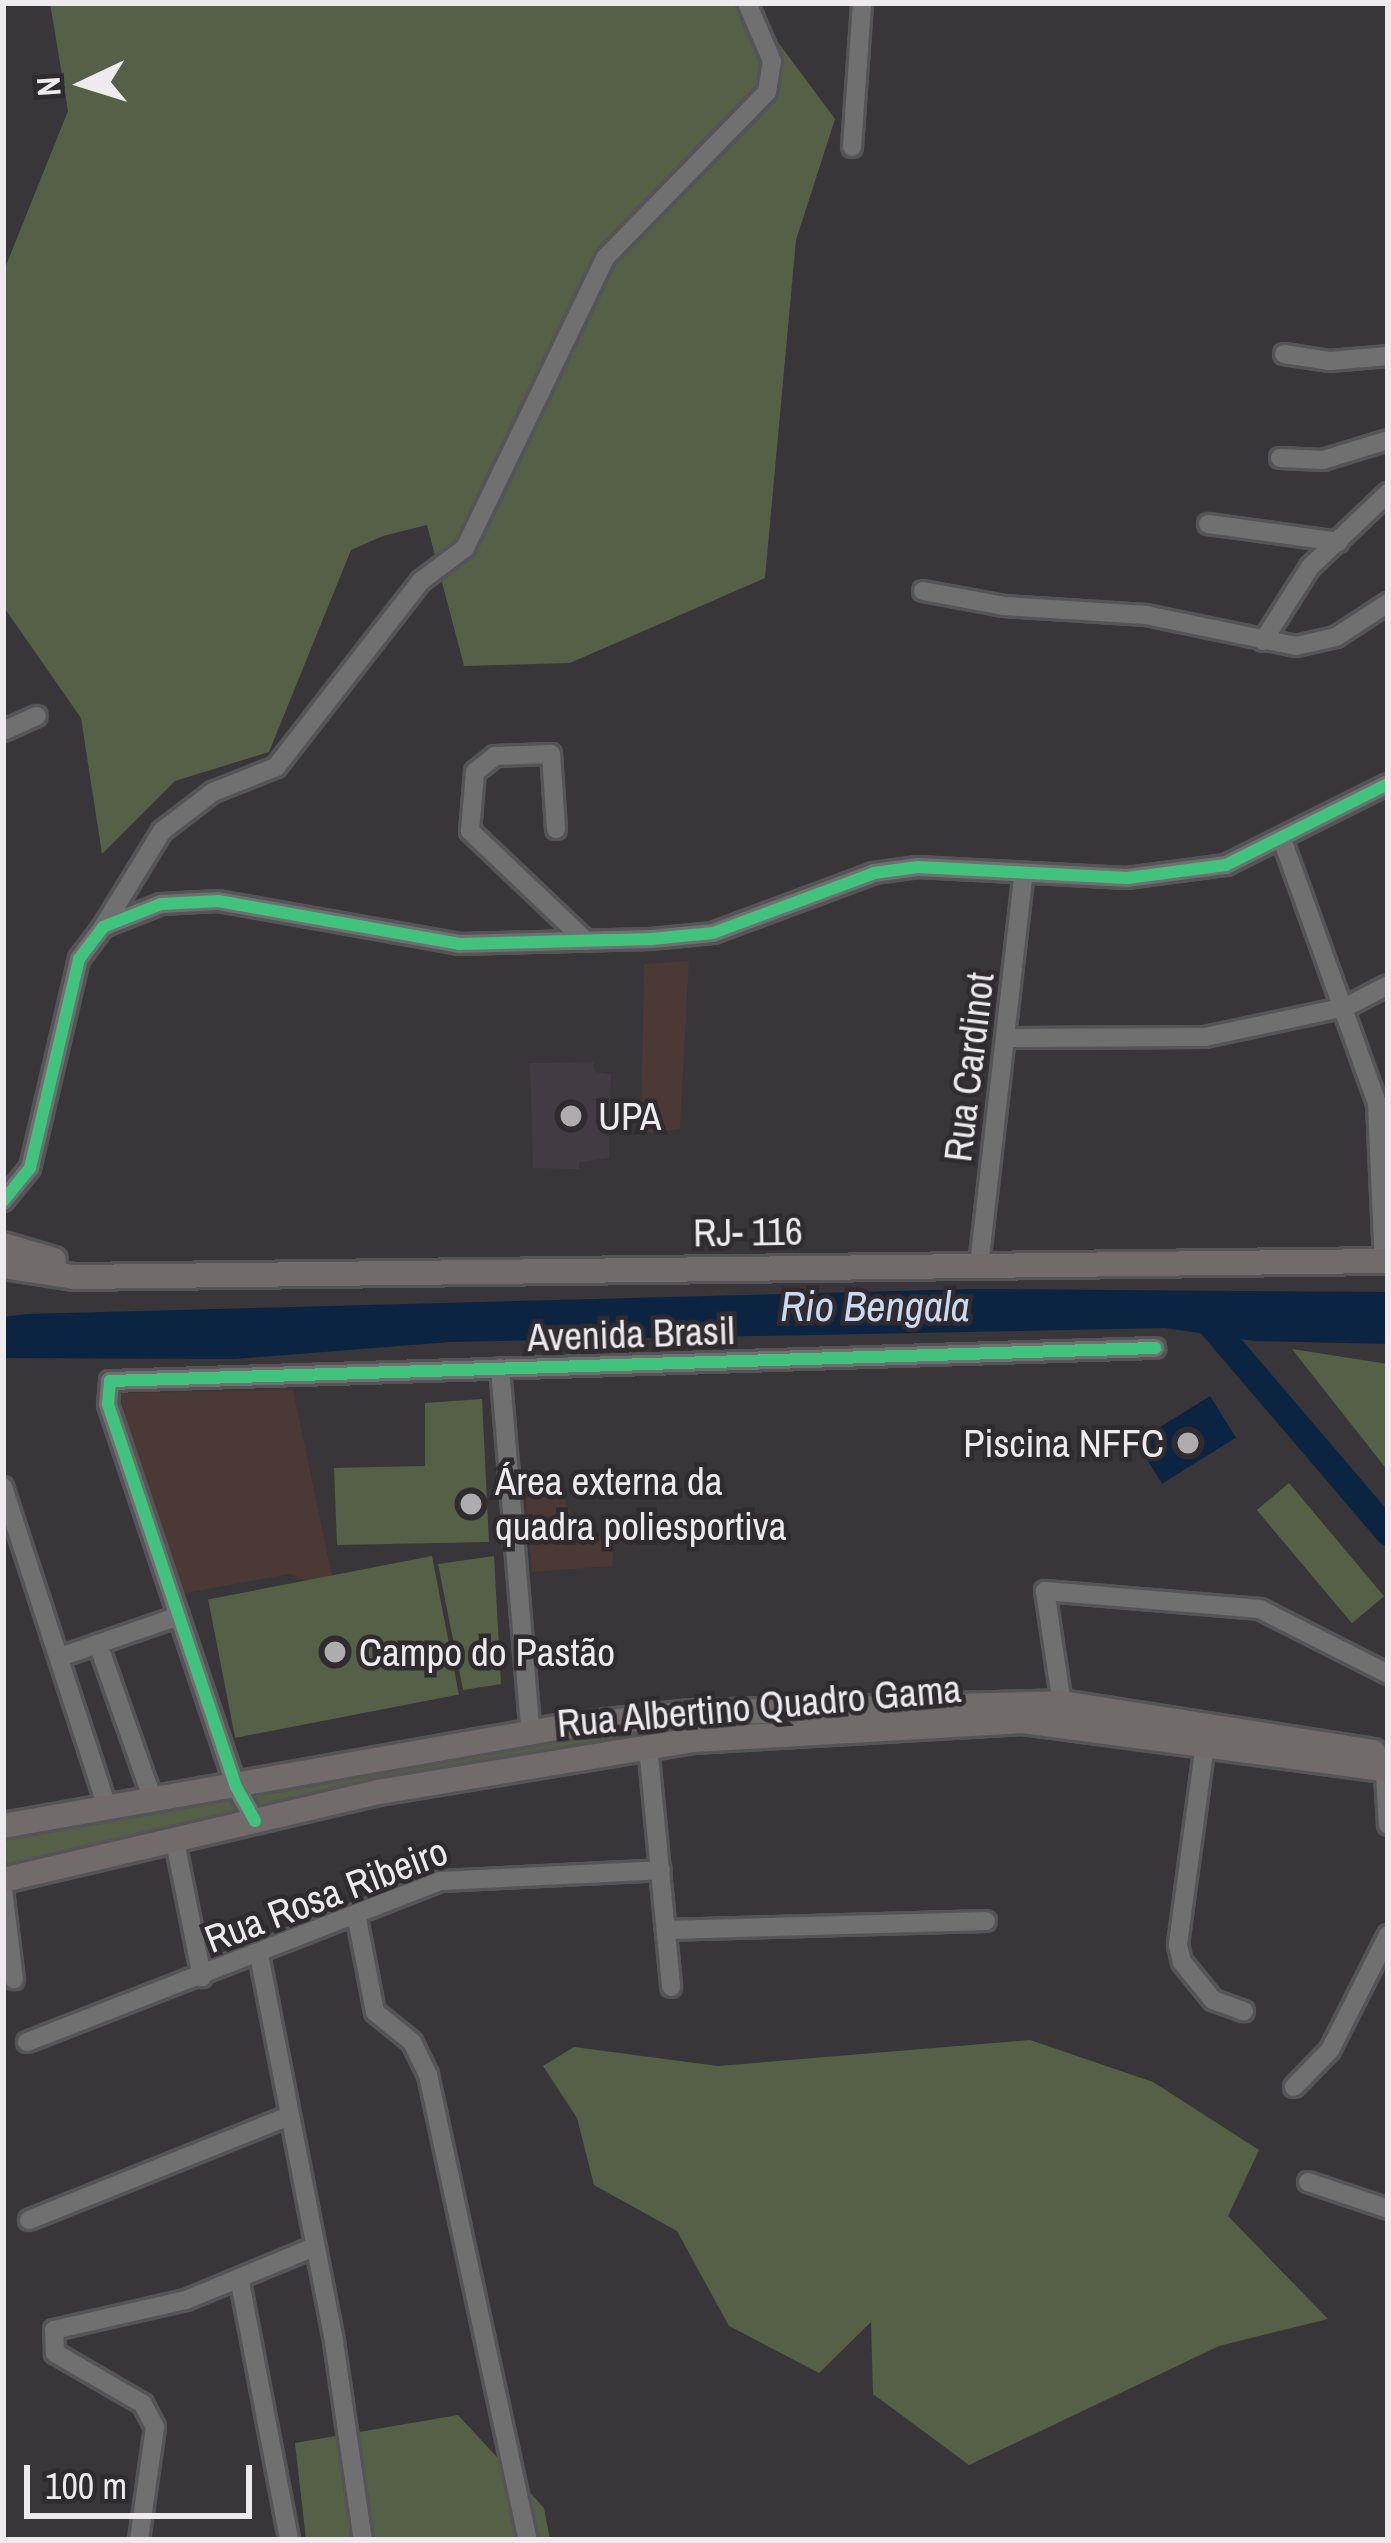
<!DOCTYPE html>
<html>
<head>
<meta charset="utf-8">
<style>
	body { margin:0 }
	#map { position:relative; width:1391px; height:2543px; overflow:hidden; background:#383638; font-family:"Archivo Narrow",sans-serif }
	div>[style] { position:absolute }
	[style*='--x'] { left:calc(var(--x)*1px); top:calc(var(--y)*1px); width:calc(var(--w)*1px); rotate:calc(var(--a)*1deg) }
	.built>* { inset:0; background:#423b43 }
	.education>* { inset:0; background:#4a3934 }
	.green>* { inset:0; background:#566046; transform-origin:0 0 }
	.water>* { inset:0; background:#0b2441; transform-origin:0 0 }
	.river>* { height:27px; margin:-13.5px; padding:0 13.5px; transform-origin:13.5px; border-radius:13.5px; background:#0b2441 }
	.roads { filter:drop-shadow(3px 0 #555456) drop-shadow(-3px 0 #555456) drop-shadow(0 3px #555456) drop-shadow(0 -3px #555456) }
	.minor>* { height:18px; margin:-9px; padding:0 9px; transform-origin:9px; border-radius:9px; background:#717071 }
	.major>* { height:24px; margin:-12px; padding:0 12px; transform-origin:12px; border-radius:12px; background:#726b6b }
	.cycleway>* { height:12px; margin:-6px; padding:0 6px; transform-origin:6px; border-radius:6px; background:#40c37c }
	.dots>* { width:33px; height:33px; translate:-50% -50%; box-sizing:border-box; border:6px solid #2f2b2f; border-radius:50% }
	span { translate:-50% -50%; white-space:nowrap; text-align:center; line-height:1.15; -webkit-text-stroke:9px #2f2b2f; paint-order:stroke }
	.street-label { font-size:39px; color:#edebee }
	.poi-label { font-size:39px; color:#edebee }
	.left { translate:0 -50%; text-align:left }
	.right { translate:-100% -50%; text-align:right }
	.water-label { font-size:42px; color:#c8dbf3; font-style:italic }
	.frame { position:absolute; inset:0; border:6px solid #edebee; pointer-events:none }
	.north { position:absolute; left:24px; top:24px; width:120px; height:120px; -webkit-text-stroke:9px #2f2b2f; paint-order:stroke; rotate:266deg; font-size:33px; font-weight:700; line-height:48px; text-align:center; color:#edebee }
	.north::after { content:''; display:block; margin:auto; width:42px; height:54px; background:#edebee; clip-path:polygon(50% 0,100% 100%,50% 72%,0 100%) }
	.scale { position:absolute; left:24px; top:2465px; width:228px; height:54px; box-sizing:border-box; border:6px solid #edebee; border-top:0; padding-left:15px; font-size:36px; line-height:42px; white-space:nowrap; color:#edebee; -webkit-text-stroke:9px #2f2b2f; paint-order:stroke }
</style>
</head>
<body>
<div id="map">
	<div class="built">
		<div style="clip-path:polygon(593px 1062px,595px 1072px,611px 1074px,609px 1158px,579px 1162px,579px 1169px,533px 1168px,530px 1063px)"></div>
	</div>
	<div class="education">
		<div style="clip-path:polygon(689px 961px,680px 1129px,641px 1134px,644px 964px)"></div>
		<div style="clip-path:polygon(293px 1390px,332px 1576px,309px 1582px,290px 1574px,175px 1595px,119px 1393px)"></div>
		<div style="clip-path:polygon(558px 1487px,577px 1525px,614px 1549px,612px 1566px,532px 1572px,525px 1489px)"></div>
	</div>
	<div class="green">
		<div style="clip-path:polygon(50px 3px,749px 3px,835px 119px,796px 240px,765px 578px,570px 663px,464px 666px,427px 525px,383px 536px,351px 550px,269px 752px,175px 781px,102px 854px,81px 718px,3px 606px,3px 273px,68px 111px)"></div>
		<div style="clip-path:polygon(1292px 1349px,1388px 1364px,1388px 1471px)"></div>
		<div style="clip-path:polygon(482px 1399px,489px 1542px,337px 1545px,334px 1468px,425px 1466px,425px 1403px)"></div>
		<div style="left:1289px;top:1483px;width:148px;height:42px;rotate:50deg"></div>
		<div style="left:432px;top:1556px;width:141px;height:228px;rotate:79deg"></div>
		<div style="clip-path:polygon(494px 1556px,501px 1684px,463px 1690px,438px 1564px)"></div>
		<div style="clip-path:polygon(678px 1714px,677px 1738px,3px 1872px,3px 1830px)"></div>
		<div style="clip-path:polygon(1030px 2040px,1153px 2082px,1259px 2150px,1228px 2216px,1328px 2319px,1219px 2346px,969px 2465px,873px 2394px,871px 2322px,819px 2373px,729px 2326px,677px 2231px,594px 2185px,577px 2118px,543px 2066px,574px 2047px,718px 2066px)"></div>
		<div style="clip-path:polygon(458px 2415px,544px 2508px,550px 2540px,306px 2540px,295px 2443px)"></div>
	</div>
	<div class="water">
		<div style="clip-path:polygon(972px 1289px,1388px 1292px,1388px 1344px,1255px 1341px,1165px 1328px,450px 1342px,234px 1359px,3px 1358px,3px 1317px,27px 1314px)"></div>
		<div style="left:1210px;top:1396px;width:49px;height:87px;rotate:58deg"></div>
	</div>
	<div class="river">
		<div style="--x:1196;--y:1307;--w:296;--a:49.5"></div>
	</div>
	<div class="roads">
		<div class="minor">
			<div style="--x:852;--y:147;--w:144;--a:-86"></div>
			<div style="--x:1284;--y:354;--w:47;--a:8.7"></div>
			<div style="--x:1330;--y:361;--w:58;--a:-4.9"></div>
			<div style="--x:1280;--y:458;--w:43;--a:2.7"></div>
			<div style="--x:1323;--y:460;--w:68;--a:-17.1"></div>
			<div style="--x:1208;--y:524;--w:132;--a:7.8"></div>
			<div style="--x:923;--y:591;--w:82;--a:10.5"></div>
			<div style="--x:1004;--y:606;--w:142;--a:3.6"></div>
			<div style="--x:1146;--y:615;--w:153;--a:11.7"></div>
			<div style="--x:1296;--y:646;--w:41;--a:-12.7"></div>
			<div style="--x:1336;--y:637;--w:62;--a:-33.2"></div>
			<div style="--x:1263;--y:641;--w:88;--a:-57.6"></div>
			<div style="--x:1310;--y:567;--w:108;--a:-43.5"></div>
			<div style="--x:3;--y:731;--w:37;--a:-24"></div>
			<div style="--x:556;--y:829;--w:75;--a:-93.8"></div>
			<div style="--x:551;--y:754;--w:56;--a:178"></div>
			<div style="--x:495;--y:756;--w:26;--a:141"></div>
			<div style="--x:475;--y:772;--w:59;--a:94.8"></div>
			<div style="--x:470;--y:831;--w:160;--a:43.5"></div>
			<div style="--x:1283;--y:842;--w:277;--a:70.2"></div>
			<div style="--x:1377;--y:1103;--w:158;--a:87.5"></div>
			<div style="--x:103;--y:927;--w:113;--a:-58.4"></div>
			<div style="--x:162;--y:831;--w:64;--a:-37.4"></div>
			<div style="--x:213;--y:792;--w:68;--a:-21.6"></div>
			<div style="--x:276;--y:767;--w:236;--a:-52.1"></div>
			<div style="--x:421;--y:581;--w:55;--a:-36.9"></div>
			<div style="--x:465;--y:548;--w:322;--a:-64.2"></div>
			<div style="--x:605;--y:258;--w:232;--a:-45.7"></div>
			<div style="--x:767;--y:92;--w:31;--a:-81"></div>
			<div style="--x:772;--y:61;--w:63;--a:-113.3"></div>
			<div style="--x:1006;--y:1038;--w:199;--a:-0.3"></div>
			<div style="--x:1205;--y:1037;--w:144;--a:-12"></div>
			<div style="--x:1346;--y:1007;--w:47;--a:-27.6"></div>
			<div style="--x:3;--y:1201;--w:43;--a:-50.7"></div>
			<div style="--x:30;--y:1168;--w:215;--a:-76.8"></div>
			<div style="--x:79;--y:959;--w:40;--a:-53"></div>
			<div style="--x:103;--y:927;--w:62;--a:-21.6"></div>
			<div style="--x:161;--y:904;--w:57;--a:-3"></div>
			<div style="--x:218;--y:901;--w:245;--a:10.1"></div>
			<div style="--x:459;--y:944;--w:192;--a:-1.5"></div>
			<div style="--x:651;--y:939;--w:62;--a:-5.5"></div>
			<div style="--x:713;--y:933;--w:172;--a:-20.4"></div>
			<div style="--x:874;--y:873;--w:44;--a:-7.8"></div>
			<div style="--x:918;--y:867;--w:209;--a:3"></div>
			<div style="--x:1127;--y:878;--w:100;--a:-7.5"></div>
			<div style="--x:1226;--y:865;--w:181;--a:-26.6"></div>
			<div style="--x:979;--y:1265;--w:391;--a:-83.5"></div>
			<div style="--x:500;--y:1368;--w:367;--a:85.2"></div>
			<div style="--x:3;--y:1487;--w:337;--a:72"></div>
			<div style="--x:98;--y:1644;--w:165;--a:70.6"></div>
			<div style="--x:60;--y:1657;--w:126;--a:-19"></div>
			<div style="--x:1063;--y:1711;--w:121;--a:-98.5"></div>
			<div style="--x:1045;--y:1591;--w:216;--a:4.8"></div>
			<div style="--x:1260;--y:1609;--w:144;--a:26.9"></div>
			<div style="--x:1205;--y:1744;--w:203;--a:97.7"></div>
			<div style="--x:1178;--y:1945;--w:17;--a:77"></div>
			<div style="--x:1182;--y:1962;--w:49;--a:50.8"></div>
			<div style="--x:1213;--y:2000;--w:33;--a:20"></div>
			<div style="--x:648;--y:1746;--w:242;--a:84.5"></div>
			<div style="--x:1384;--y:1758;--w:67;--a:86.6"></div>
			<div style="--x:255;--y:1821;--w:39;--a:-119"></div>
			<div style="--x:236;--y:1787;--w:404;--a:-108.5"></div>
			<div style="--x:108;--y:1404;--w:23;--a:-85"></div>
			<div style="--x:110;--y:1381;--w:1046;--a:-1.81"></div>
			<div style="--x:174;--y:1837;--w:143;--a:78.7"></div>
			<div style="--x:3;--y:1890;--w:90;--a:83"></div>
			<div style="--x:356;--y:1914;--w:100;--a:79"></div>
			<div style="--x:375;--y:2012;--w:48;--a:39"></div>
			<div style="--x:412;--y:2042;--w:37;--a:64"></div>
			<div style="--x:428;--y:2075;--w:476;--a:77.9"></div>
			<div style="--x:666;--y:1930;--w:320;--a:-1.6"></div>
			<div style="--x:259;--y:1955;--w:394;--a:79"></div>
			<div style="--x:334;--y:2342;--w:200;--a:81.7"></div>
			<div style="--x:27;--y:2042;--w:443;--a:-21.3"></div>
			<div style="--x:440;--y:1881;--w:221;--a:-2.8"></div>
			<div style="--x:1294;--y:2087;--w:52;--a:-45.8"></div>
			<div style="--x:1330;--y:2050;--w:129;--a:-63.2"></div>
			<div style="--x:1308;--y:2182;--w:84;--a:18.6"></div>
			<div style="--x:29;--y:2220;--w:280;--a:-21.8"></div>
			<div style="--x:240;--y:2282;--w:263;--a:79.2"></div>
			<div style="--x:139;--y:2540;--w:114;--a:-81.9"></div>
			<div style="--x:155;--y:2427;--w:26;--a:-118"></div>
			<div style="--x:143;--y:2404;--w:102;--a:-149.9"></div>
			<div style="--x:55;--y:2353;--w:23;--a:-92"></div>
			<div style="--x:54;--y:2330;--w:135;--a:-12.8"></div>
			<div style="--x:186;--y:2300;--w:139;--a:-22.5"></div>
		</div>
		<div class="major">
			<div style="--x:3;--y:1245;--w:53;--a:16.4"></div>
			<div style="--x:3;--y:1266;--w:72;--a:8.8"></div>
			<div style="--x:74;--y:1277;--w:1314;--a:-0.7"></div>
			<div style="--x:3;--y:1826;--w:568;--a:-10.04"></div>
			<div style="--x:562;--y:1727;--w:130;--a:-6.2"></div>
			<div style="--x:691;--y:1713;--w:370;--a:-1.5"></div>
			<div style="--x:1061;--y:1703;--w:316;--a:8.9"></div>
			<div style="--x:3;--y:1880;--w:386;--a:-13.2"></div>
			<div style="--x:379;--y:1792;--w:319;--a:-9.4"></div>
			<div style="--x:694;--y:1740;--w:330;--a:-3.3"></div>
			<div style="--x:1023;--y:1721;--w:368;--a:7.6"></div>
		</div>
	</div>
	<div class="cycleway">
		<div style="--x:3;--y:1201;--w:43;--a:-50.7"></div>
		<div style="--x:30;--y:1168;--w:215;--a:-76.8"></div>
		<div style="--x:79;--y:959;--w:40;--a:-53"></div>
		<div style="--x:103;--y:927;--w:62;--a:-21.6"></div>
		<div style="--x:161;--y:904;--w:57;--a:-3"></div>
		<div style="--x:218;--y:901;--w:245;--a:10.1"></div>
		<div style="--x:459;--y:944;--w:192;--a:-1.5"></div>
		<div style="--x:651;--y:939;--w:62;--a:-5.5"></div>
		<div style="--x:713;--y:933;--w:172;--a:-20.4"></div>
		<div style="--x:874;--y:873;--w:44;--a:-7.8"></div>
		<div style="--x:918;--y:867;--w:209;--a:3"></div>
		<div style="--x:1127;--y:878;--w:100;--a:-7.5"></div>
		<div style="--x:1226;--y:865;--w:181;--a:-26.6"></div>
		<div style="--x:255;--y:1821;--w:39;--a:-119"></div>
		<div style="--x:236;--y:1787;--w:404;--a:-108.5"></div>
		<div style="--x:108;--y:1404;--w:23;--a:-85"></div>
		<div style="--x:110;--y:1381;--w:1046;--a:-1.81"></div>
	</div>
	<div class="dots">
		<div style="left:571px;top:1116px;background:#aeacae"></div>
		<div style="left:1188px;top:1443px;background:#aeacae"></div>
		<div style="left:471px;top:1504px;background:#aeacae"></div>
		<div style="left:335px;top:1652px;background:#aeacae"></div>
	</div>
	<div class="street-label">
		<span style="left:969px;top:1067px;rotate:-83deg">Rua Cardinot</span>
		<span style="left:748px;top:1232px;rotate:-1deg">RJ- 116</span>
		<span style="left:631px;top:1334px;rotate:-2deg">Avenida Brasil</span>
		<span style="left:759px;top:1706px;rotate:-5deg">Rua Albertino Quadro Gama</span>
		<span style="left:326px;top:1895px;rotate:-21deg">Rua Rosa Ribeiro</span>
	</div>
	<div class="poi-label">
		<span class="left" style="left:598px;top:1116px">UPA</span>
		<span class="right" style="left:1164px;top:1443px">Piscina NFFC</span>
		<span class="left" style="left:495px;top:1504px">Área externa da<br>quadra poliesportiva</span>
		<span class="left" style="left:359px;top:1652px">Campo do Pastão</span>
	</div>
	<div class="water-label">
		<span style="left:875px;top:1306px">Rio Bengala</span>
	</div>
	<div class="frame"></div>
	<div class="north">N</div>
	<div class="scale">100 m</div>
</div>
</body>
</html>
